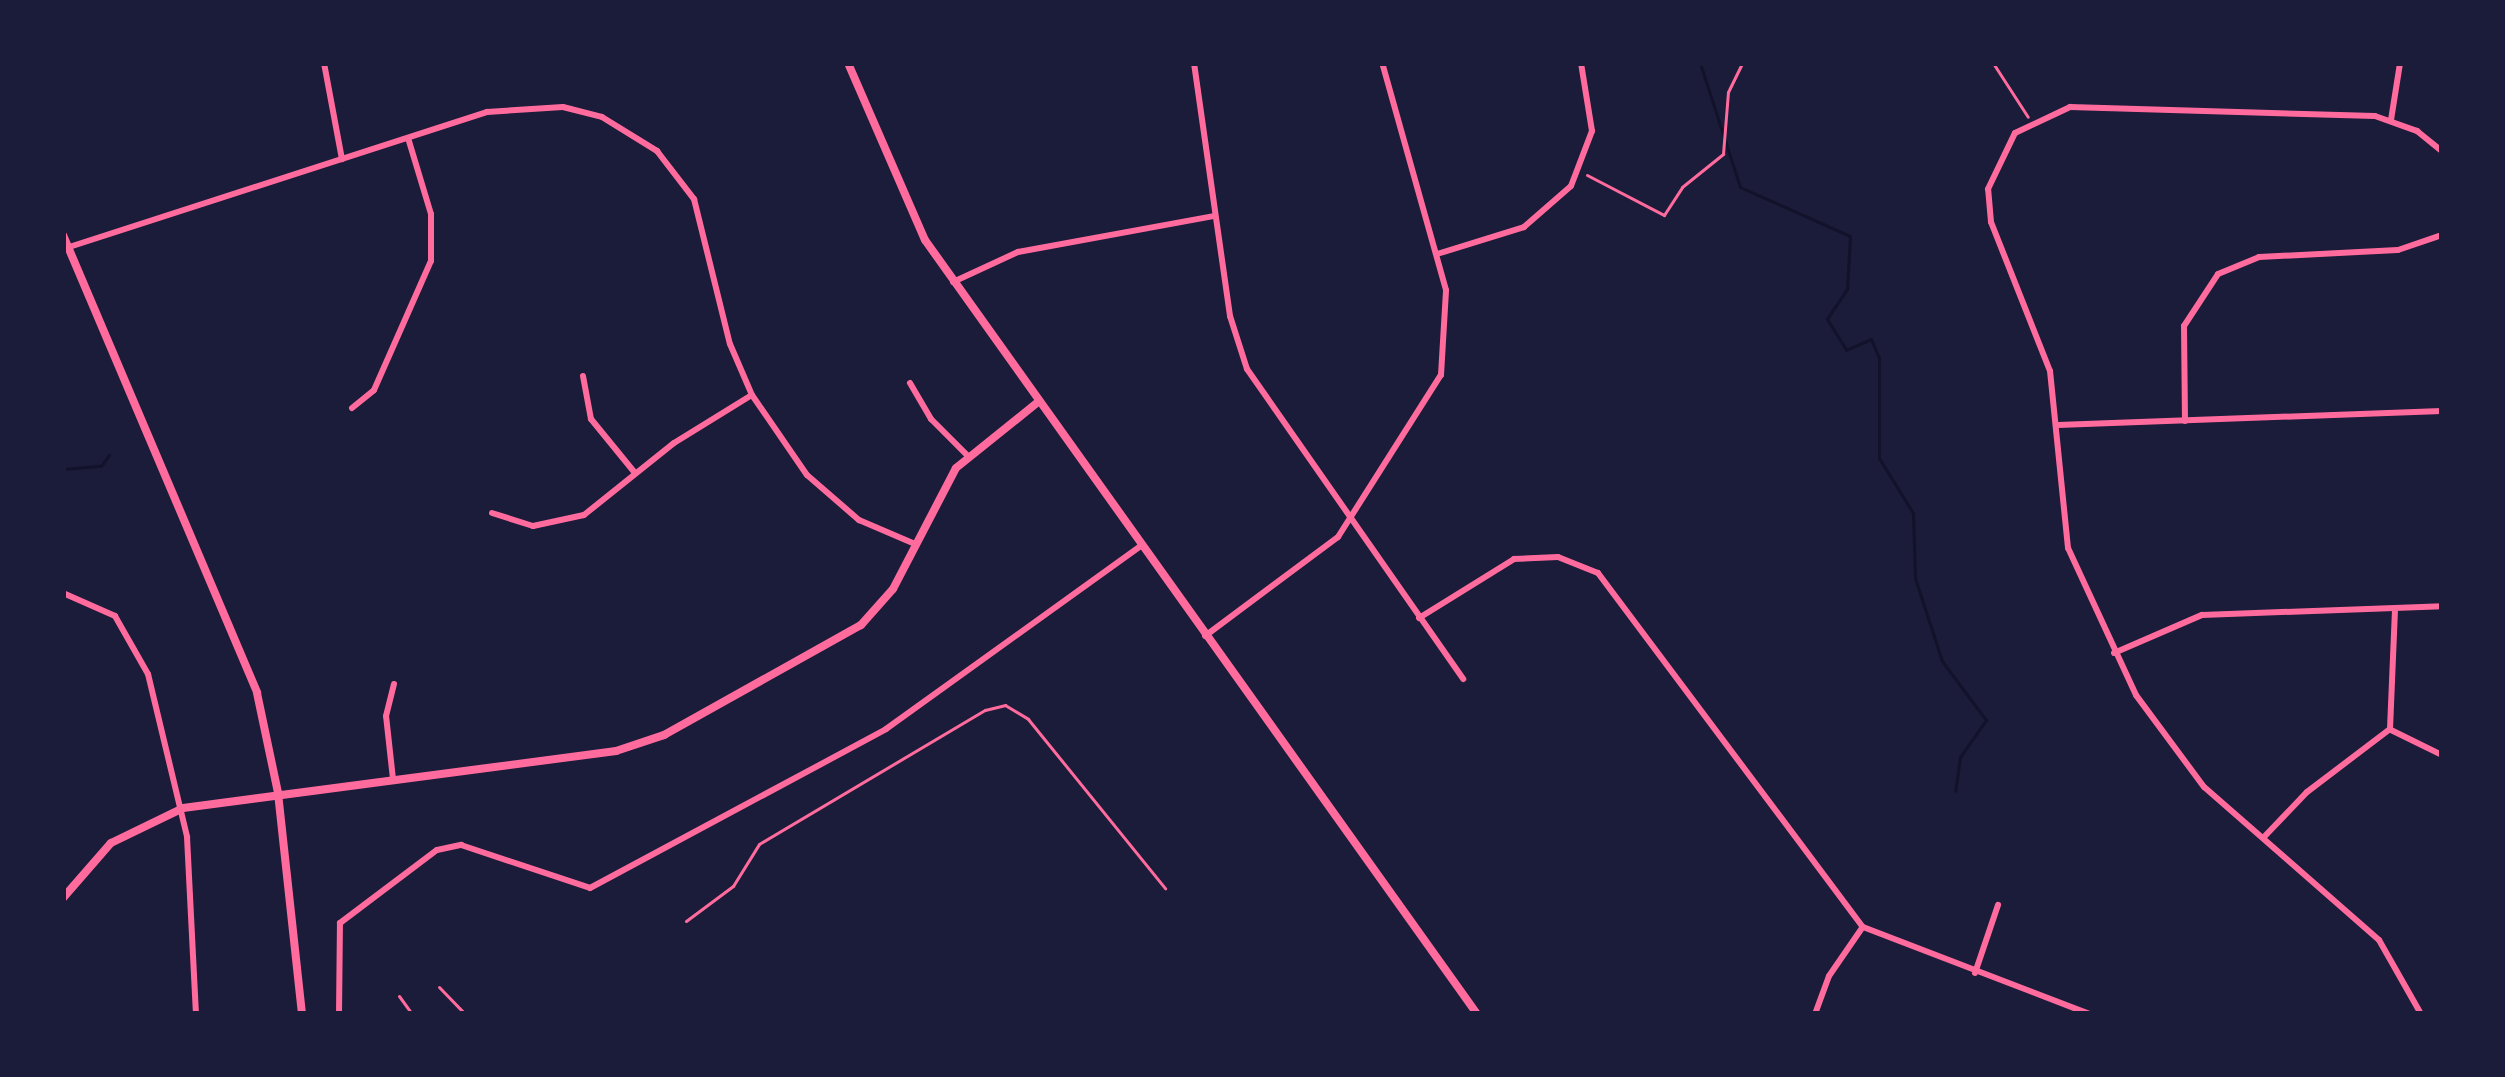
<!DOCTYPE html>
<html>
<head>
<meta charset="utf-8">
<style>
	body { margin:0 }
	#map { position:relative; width:2505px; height:1077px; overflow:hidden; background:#1b1b3a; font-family:"Open Sans",sans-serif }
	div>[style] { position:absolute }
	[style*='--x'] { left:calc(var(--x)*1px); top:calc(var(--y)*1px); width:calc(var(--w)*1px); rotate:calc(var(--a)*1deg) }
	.stream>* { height:3px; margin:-1.5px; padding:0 1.5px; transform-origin:1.5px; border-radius:1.5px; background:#12122b }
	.path>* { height:3px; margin:-1.5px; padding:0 1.5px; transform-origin:1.5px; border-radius:1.5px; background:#ff6b9d }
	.minor>* { height:6px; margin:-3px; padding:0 3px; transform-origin:3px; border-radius:3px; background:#ff6b9d }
	.tertiary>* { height:8px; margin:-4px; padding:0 4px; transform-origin:4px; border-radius:4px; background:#ff6b9d }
	.secondary>* { height:8px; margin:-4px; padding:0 4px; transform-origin:4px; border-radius:4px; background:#ff6b9d }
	span { translate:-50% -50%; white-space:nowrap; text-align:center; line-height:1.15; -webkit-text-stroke:12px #1b1b3a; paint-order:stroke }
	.frame { position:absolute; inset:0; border:66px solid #1b1b3a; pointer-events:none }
</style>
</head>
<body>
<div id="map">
	<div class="stream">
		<div style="--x:1700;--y:63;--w:130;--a:72.1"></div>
		<div style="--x:1740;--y:187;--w:120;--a:24"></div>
		<div style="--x:1850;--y:236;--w:53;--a:93.2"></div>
		<div style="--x:1847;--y:289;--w:36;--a:124"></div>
		<div style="--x:1827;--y:319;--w:36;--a:58"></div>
		<div style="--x:1846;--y:350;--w:27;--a:-24"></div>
		<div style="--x:1871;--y:339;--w:21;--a:67"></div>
		<div style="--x:1879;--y:358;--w:100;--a:90"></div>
		<div style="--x:1879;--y:458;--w:65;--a:58.3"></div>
		<div style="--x:1913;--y:513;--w:65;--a:88.2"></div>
		<div style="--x:1915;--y:578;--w:87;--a:72"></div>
		<div style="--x:1942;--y:661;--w:74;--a:53.3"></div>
		<div style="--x:1986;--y:720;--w:45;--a:125.1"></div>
		<div style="--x:1960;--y:757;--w:34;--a:98"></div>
		<div style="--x:63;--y:469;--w:38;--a:-5"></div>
		<div style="--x:101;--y:466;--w:14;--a:-54"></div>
	</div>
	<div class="path">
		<div style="--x:1993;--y:63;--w:64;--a:57.1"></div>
		<div style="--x:1587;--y:175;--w:87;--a:27.5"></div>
		<div style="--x:1664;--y:215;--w:33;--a:-57"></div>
		<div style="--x:1682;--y:187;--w:53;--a:-38.8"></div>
		<div style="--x:1723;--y:154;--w:62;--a:-85.4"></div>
		<div style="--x:1728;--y:92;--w:32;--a:-64"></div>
		<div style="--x:686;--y:921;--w:59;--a:-36.7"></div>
		<div style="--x:733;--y:886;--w:49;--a:-58.2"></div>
		<div style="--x:759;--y:844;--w:263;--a:-30.7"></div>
		<div style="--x:985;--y:710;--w:21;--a:-14"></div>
		<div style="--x:1005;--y:705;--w:27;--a:31"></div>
		<div style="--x:1028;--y:719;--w:218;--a:51"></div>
		<div style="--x:439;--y:987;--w:37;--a:46"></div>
		<div style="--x:399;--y:996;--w:22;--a:54"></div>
	</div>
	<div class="minor">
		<div style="--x:324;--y:63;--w:98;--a:79.4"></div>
		<div style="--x:1194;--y:63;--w:256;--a:81.9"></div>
		<div style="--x:1230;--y:316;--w:56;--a:72.2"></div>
		<div style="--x:1247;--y:369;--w:378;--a:55.1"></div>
		<div style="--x:2391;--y:120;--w:58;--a:-81"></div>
		<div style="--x:63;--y:249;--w:446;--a:-17.9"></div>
		<div style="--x:487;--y:112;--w:76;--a:-3.8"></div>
		<div style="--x:563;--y:107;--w:40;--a:14.4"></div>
		<div style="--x:602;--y:117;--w:65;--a:31.7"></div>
		<div style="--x:657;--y:151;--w:61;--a:52.4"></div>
		<div style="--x:694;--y:199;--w:149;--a:76.1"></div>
		<div style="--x:730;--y:344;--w:56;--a:66.7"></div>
		<div style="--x:752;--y:395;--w:97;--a:55.5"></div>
		<div style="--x:807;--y:475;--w:69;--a:40.9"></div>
		<div style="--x:859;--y:520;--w:61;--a:23.2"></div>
		<div style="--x:1437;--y:254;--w:91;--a:-17.2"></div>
		<div style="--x:1524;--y:227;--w:62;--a:-41.1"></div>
		<div style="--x:1571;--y:186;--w:59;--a:-69.1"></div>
		<div style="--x:1592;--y:131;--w:69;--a:-99.2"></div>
		<div style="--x:953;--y:282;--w:72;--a:-24.8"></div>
		<div style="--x:1018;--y:252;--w:200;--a:-10.4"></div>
		<div style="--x:583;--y:376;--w:44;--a:79.5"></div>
		<div style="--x:591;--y:419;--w:70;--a:50.8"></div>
		<div style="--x:910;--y:383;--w:42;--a:59.7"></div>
		<div style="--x:931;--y:419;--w:51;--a:45"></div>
		<div style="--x:352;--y:408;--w:28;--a:-39"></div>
		<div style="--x:374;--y:390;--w:141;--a:-66.2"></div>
		<div style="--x:431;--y:261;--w:47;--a:-90"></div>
		<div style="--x:431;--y:214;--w:79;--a:-106.8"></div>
		<div style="--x:2185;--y:421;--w:95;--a:-90.6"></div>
		<div style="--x:2184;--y:326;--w:62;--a:-56.8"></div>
		<div style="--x:2218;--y:274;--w:44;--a:-22.5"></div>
		<div style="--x:2259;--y:257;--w:139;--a:-2.9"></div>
		<div style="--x:2398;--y:250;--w:46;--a:-18.8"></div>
		<div style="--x:2058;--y:425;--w:384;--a:-2.1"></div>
		<div style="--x:492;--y:513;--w:43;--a:17.6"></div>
		<div style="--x:533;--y:526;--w:52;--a:-12.2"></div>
		<div style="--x:584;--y:515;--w:115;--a:-38.7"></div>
		<div style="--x:674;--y:443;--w:89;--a:-31.7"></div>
		<div style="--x:63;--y:593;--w:57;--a:23.9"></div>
		<div style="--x:115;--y:616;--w:67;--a:60.4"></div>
		<div style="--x:148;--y:674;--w:168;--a:76.5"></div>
		<div style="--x:187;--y:837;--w:177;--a:87.1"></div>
		<div style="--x:1419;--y:618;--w:112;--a:-31.8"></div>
		<div style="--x:1514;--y:559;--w:44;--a:-2.6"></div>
		<div style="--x:1558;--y:557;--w:43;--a:21.8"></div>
		<div style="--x:1598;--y:573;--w:442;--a:53.2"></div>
		<div style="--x:1863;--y:927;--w:243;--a:21"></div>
		<div style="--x:1205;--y:636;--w:166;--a:-36.7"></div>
		<div style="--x:1338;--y:537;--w:192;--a:-57.6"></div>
		<div style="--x:1441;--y:375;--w:85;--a:-86.6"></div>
		<div style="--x:1446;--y:290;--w:236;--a:-105.7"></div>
		<div style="--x:2114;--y:653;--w:96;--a:-23.4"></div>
		<div style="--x:2202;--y:615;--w:240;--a:-2.1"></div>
		<div style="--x:2391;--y:730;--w:57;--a:26.1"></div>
		<div style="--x:393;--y:779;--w:63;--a:-96.3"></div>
		<div style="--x:386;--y:716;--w:33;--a:-76"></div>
		<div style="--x:2264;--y:837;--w:62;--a:-46.3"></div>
		<div style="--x:2307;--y:792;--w:104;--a:-37.2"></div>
		<div style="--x:2390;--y:729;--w:121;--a:-87.6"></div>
		<div style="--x:1975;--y:973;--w:72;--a:-71.3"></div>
		<div style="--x:339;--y:1014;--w:91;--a:-89.4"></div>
		<div style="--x:340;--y:923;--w:121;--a:-37"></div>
		<div style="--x:437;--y:850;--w:25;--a:-12"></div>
		<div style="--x:461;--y:845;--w:136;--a:18.4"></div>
		<div style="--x:590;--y:888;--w:336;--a:-28.2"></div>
		<div style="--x:886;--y:729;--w:314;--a:-35.7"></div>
		<div style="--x:1815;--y:1014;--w:40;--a:-69.8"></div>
		<div style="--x:1829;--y:976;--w:58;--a:-55.5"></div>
		<div style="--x:2421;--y:1014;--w:85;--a:-119.6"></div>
		<div style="--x:2379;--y:940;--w:232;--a:-138.8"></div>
		<div style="--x:2204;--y:787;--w:114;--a:-126.5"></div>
		<div style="--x:2136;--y:695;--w:162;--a:-114.8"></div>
		<div style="--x:2068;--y:548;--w:178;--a:-95.8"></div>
		<div style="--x:2050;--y:371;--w:160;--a:-111.6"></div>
		<div style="--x:1991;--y:222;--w:33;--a:-95"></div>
		<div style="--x:1988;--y:189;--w:62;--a:-64.3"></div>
		<div style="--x:2015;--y:133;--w:61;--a:-25.3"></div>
		<div style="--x:2070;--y:107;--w:305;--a:1.7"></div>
		<div style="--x:2375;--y:116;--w:45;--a:19.7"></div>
		<div style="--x:2417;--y:131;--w:32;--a:39"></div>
	</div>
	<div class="tertiary">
		<div style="--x:848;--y:63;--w:193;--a:66.5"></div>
		<div style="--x:925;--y:240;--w:951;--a:54.5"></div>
		<div style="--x:63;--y:898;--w:73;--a:-48.9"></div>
		<div style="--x:111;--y:843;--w:80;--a:-25.9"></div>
		<div style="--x:183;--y:808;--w:437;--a:-7.5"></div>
		<div style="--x:616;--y:751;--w:51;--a:-18.4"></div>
		<div style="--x:664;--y:735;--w:226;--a:-29.2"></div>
		<div style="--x:861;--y:625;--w:48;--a:-48.4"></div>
		<div style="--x:893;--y:589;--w:136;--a:-62.5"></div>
		<div style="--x:956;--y:468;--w:105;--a:-38.8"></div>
	</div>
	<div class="secondary">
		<div style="--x:63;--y:235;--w:497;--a:67"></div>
		<div style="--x:257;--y:693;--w:102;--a:78.1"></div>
		<div style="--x:278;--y:793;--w:222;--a:83.8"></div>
	</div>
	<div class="frame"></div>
</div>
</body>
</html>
